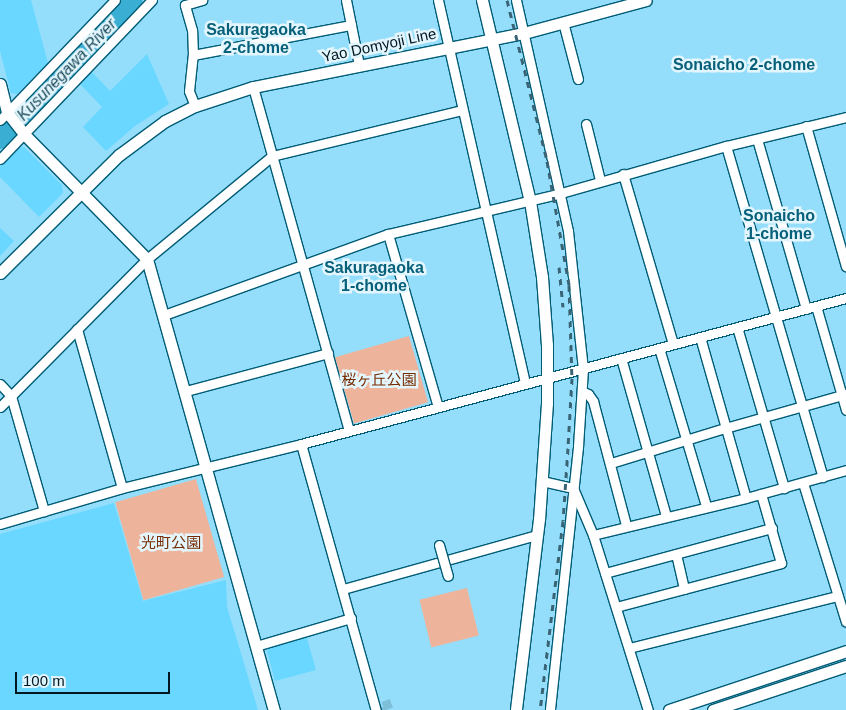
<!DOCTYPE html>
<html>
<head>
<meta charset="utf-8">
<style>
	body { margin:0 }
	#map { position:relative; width:846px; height:710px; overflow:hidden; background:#94defb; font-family:Helvetica,"Noto Sans JP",sans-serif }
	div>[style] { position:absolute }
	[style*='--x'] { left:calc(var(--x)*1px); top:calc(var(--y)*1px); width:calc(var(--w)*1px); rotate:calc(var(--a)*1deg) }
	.built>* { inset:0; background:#69d7ff }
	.green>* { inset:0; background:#eeb49b; transform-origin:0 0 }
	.river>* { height:19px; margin:-9.5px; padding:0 9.5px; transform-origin:9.5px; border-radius:9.5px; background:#3baed4 }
	.street-tunnel>* { height:9px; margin-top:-4.5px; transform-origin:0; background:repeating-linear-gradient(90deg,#7ec0da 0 9px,transparent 0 13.5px) }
	.roads { filter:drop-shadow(1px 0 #005c75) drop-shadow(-1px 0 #005c75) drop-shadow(0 1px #005c75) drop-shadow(0 -1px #005c75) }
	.street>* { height:9px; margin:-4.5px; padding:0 4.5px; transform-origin:4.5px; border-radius:4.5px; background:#fff }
	.secondary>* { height:11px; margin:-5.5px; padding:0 5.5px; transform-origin:5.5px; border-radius:5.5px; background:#fff }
	.rail>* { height:3px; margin-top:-1.5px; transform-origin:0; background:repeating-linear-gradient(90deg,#396475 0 6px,transparent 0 12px) }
	.bridges { filter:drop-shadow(1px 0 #005c75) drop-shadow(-1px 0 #005c75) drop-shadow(0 1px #005c75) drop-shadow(0 -1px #005c75) }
	.street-bridge>* { height:9px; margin:-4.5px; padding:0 4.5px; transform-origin:4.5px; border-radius:4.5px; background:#fff }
	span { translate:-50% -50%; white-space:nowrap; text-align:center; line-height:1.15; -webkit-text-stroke:5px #e4f6fd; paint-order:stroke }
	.street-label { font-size:15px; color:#001822 }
	.park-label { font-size:15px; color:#762c00 }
	.neighbourhood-label { font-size:16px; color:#066079; font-weight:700 }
	.water-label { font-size:16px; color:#1e4d5d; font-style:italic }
	.scale { position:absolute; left:15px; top:672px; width:155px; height:22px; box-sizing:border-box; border:2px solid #001822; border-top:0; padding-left:6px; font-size:15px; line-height:18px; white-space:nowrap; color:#001822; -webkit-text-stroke:4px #e4f6fd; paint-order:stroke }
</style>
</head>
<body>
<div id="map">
	<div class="built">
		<div style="clip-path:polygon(0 0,31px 0,48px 63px,17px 94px,11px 93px,0 51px)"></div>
		<div style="clip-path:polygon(147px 54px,169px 104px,135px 126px,106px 151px,83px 127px,102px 107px,80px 84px,91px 71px,110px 91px)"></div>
		<div style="clip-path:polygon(24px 147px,62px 185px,63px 193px,39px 217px,0 177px,0 166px,18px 148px)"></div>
		<div style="clip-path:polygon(0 228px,14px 241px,0 256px)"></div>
		<div style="clip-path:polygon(114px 503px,143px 601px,226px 580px,227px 607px,258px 710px,0 710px,0 534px)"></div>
		<div style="clip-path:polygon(306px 635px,316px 670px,275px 681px,267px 651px,269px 646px)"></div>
	</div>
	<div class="green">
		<div style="left:409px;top:336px;width:69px;height:77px;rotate:74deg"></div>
		<div style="left:196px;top:479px;width:102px;height:84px;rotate:74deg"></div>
		<div style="left:467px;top:588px;width:49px;height:49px;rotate:76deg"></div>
	</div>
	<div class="river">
		<div style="--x:0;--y:139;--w:192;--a:-46.3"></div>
	</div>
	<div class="street-tunnel">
		<div style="--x:381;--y:710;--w:4;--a:-63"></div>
		<div style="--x:383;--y:706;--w:11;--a:-22"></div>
	</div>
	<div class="roads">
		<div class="street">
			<div style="--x:346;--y:0;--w:66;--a:78.7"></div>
			<div style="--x:438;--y:0;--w:393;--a:77.2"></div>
			<div style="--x:516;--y:0;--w:237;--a:77.3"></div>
			<div style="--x:568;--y:231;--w:139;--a:83.8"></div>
			<div style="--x:583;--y:369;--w:78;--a:93.7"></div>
			<div style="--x:578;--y:447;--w:264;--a:96.1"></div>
			<div style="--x:563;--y:22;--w:59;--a:75.3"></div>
			<div style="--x:193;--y:55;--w:161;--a:-10.8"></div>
			<div style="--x:253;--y:87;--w:356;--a:74.4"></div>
			<div style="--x:195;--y:106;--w:16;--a:-112"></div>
			<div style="--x:189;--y:91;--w:36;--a:-84"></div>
			<div style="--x:193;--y:55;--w:25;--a:-92"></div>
			<div style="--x:192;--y:30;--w:26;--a:-106"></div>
			<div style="--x:185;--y:5;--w:18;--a:-16"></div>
			<div style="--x:0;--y:120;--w:166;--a:-46.2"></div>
			<div style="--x:586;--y:124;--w:58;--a:76"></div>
			<div style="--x:806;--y:126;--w:146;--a:74.1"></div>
			<div style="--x:757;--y:139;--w:177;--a:73.9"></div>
			<div style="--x:726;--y:146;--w:345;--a:73.7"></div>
			<div style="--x:0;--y:159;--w:220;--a:-46.3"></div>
			<div style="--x:623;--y:174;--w:177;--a:73.6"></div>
			<div style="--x:388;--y:234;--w:180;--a:73.9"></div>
			<div style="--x:816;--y:306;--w:108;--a:73.9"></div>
			<div style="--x:164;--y:315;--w:238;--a:-19.9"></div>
			<div style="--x:388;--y:234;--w:178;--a:-13.3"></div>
			<div style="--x:561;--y:193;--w:172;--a:-15.9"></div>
			<div style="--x:726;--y:146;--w:123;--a:-13.6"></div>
			<div style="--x:737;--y:327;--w:168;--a:73.7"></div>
			<div style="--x:77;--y:329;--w:165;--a:74.2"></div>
			<div style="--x:700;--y:337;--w:167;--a:74.1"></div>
			<div style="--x:659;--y:348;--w:165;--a:73.4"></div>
			<div style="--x:621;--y:358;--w:164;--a:74.1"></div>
			<div style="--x:0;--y:384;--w:16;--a:47"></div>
			<div style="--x:11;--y:396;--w:120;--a:74"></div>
			<div style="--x:186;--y:391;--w:147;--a:-15"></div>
			<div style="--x:582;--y:391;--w:7;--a:27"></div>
			<div style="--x:588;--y:394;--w:9;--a:54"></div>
			<div style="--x:593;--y:401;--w:128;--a:75.1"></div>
			<div style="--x:0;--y:407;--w:209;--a:-45.2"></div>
			<div style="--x:147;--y:259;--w:162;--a:-39.5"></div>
			<div style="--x:272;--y:156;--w:195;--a:-13.6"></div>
			<div style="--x:301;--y:444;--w:276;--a:74.3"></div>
			<div style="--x:611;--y:463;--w:119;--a:-17.1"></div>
			<div style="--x:725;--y:428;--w:126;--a:-15.7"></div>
			<div style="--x:542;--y:481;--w:32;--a:13"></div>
			<div style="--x:573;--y:488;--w:51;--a:66.9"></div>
			<div style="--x:593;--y:535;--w:183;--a:72.6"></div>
			<div style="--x:803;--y:483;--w:145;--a:72.8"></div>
			<div style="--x:0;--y:524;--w:127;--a:-16.4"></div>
			<div style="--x:122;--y:488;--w:184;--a:-13.8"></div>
			<div style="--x:301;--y:444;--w:564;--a:-15"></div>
			<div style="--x:593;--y:535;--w:157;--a:-13.6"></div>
			<div style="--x:746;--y:498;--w:104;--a:-15.6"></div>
			<div style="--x:676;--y:554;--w:36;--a:77"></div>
			<div style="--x:605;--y:573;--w:173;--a:-15.1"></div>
			<div style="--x:343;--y:589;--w:201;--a:-15.6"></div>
			<div style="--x:616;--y:607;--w:171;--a:-14.9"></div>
			<div style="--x:781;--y:563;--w:72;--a:-106.2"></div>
			<div style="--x:256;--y:646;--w:99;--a:-16.4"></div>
			<div style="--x:629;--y:648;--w:214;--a:-14"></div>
		</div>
		<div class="secondary">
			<div style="--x:482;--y:0;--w:207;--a:76.6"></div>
			<div style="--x:530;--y:201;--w:77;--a:81"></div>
			<div style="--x:542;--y:277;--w:68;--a:85.8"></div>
			<div style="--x:547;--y:345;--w:58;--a:90"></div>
			<div style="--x:547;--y:403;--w:116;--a:93.9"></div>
			<div style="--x:539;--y:519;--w:192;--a:96.9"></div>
			<div style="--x:0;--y:84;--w:29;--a:76"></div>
			<div style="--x:7;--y:112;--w:28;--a:52"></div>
			<div style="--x:24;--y:134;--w:175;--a:45.5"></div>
			<div style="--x:147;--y:259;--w:469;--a:74.3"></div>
			<div style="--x:0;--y:273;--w:168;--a:-44.8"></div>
			<div style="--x:119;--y:155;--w:57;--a:-36.5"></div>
			<div style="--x:165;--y:121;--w:34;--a:-27"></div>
			<div style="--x:195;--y:106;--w:61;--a:-18.1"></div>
			<div style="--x:253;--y:87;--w:276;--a:-11.3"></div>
			<div style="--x:524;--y:33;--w:126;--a:-15.1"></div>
			<div style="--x:669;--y:710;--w:187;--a:-18.4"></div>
			<div style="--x:713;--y:710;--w:140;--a:-18.3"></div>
		</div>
	</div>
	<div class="rail">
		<div style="--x:507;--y:0;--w:166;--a:76"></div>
		<div style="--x:547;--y:161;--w:126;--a:79.9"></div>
		<div style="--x:569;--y:285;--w:93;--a:88.2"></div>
		<div style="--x:572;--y:378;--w:70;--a:93.3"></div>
		<div style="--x:568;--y:448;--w:73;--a:93.9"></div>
		<div style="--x:563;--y:521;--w:190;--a:96.9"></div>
		<div style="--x:559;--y:267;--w:40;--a:84.3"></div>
	</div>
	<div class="bridges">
		<div class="street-bridge">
			<div style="--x:439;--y:545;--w:32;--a:74"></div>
		</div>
	</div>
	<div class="street-label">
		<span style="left:379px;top:45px;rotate:-12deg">Yao Domyoji Line</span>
	</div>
	<div class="park-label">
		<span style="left:379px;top:380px">桜ヶ丘公園</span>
		<span style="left:171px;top:543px">光町公園</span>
	</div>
	<div class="neighbourhood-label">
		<span style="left:256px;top:39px">Sakuragaoka<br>2-chome</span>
		<span style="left:744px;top:65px">Sonaicho 2-chome</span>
		<span style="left:779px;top:225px">Sonaicho<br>1-chome</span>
		<span style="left:374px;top:277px">Sakuragaoka<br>1-chome</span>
	</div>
	<div class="water-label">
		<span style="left:67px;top:70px;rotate:-46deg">Kusunegawa River</span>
	</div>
	<div class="scale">100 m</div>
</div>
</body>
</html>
